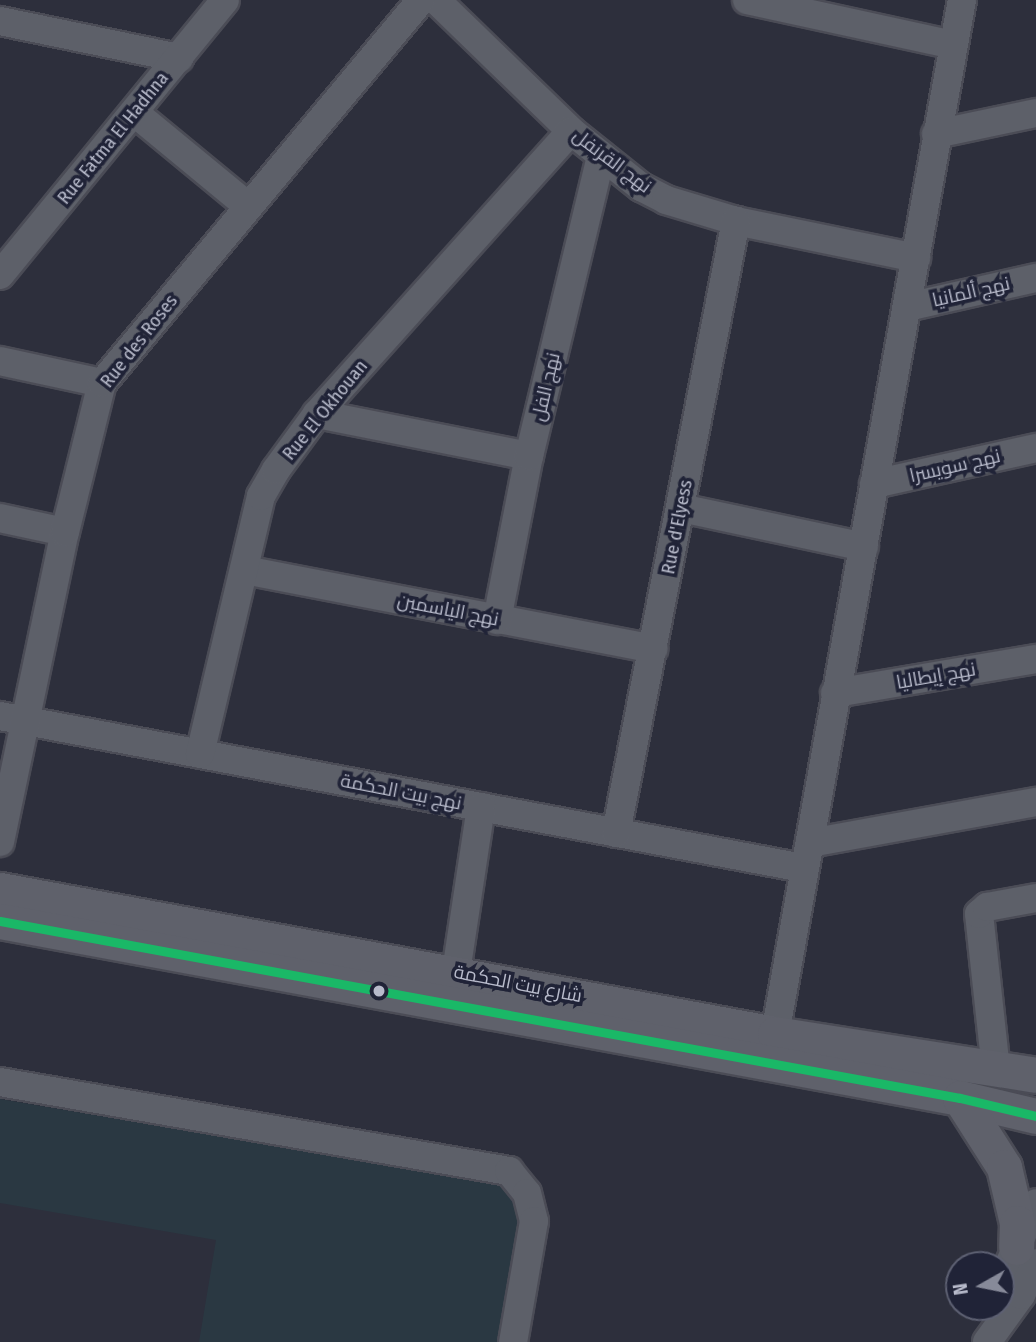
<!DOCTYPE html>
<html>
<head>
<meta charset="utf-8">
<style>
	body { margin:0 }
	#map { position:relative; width:1036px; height:1342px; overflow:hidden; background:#2d2f3c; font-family:"Fira Sans Condensed",Cairo,sans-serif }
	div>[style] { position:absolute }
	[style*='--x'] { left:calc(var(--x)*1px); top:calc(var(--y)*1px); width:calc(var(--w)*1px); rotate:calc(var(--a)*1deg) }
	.green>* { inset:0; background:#2a3842 }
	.roads { filter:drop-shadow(2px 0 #4b4c56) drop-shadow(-2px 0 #4b4c56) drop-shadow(0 2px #4b4c56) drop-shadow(0 -2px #4b4c56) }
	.minor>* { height:28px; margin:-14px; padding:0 14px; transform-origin:14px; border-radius:14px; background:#5d6069 }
	.major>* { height:35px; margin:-17.5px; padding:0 17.5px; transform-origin:17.5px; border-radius:17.5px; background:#5f616b }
	.bus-1>* { height:9px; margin:-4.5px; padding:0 4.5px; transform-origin:4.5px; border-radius:4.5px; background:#1ab867 }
	.dots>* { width:19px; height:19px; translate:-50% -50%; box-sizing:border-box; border:4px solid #202337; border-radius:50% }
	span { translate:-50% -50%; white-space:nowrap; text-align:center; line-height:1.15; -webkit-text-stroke:7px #202337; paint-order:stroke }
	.street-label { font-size:19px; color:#b8bbcb }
	.north { position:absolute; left:945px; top:1251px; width:70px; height:70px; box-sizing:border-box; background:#202337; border:2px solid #5d6072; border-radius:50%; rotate:261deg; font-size:19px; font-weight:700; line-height:28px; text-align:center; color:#b8bbcb }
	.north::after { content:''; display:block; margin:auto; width:24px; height:32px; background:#878a99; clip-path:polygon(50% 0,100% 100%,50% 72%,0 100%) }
</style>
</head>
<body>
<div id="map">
	<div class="green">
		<div style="clip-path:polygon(0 1099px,500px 1184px,515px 1203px,521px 1225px,500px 1342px,199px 1342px,216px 1240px,0 1203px)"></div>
	</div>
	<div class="roads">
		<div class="minor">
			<div style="--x:436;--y:0;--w:188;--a:44.1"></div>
			<div style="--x:571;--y:131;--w:90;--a:38.7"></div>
			<div style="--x:641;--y:187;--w:28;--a:27"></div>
			<div style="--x:666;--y:200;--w:73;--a:16.7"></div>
			<div style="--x:736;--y:221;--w:184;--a:11.6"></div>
			<div style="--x:747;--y:0;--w:211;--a:12.3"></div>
			<div style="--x:0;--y:21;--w:183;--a:11.7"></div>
			<div style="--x:135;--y:113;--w:146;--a:39.5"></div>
			<div style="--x:936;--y:134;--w:102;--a:-11.9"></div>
			<div style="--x:0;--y:275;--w:355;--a:-50.7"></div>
			<div style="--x:907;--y:307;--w:132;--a:-12.7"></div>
			<div style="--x:0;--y:361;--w:104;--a:12.2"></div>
			<div style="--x:317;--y:414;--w:216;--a:11.2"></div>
			<div style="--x:874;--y:484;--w:166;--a:-12.5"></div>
			<div style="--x:681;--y:508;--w:187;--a:12"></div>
			<div style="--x:0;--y:518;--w:66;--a:12.2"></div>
			<div style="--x:244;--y:570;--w:417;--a:10.9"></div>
			<div style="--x:497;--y:620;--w:167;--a:-79"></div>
			<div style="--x:529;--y:456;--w:309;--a:-76.5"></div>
			<div style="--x:835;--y:693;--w:204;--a:-9.6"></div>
			<div style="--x:0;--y:716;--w:817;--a:10.72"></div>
			<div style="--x:200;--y:754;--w:265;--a:-76.7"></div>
			<div style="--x:261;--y:496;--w:30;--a:-60"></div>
			<div style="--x:276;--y:470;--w:69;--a:-53.8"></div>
			<div style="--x:317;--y:414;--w:380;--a:-48.1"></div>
			<div style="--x:616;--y:833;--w:624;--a:-78.91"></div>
			<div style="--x:0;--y:842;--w:317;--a:-78.2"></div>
			<div style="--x:65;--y:532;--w:154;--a:-76.1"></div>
			<div style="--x:102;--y:383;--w:498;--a:-50.2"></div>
			<div style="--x:810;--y:843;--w:230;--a:-10.3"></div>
			<div style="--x:456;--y:972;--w:167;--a:-81.4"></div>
			<div style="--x:775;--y:1034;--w:1051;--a:-79.75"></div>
			<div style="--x:996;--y:1070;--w:157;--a:-96.2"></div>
			<div style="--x:979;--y:914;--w:11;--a:-41"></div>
			<div style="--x:987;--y:907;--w:50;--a:-10.4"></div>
			<div style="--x:0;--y:1082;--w:517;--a:9.92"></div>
			<div style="--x:509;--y:1171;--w:28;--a:51"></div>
			<div style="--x:527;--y:1193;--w:29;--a:76"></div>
			<div style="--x:534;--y:1221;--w:123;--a:99.8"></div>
			<div style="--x:1001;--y:1283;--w:87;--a:-66.4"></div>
			<div style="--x:987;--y:1342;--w:58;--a:-54.1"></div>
			<div style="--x:1021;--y:1295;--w:35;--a:-65"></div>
		</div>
		<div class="major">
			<div style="--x:0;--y:890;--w:788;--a:10.53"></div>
			<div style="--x:775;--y:1034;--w:264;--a:8.9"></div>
			<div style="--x:0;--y:921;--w:976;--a:10.45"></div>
			<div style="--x:960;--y:1098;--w:78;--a:13.3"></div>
			<div style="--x:960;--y:1098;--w:82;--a:57.5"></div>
			<div style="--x:1004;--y:1167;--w:57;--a:76.9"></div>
			<div style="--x:1017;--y:1223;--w:24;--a:92"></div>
		</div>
	</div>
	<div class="bus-1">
		<div style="--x:0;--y:921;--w:976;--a:10.45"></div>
		<div style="--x:960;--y:1098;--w:78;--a:13.3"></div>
	</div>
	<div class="dots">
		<div style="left:379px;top:991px;background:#b8bbcb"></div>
	</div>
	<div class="street-label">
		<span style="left:113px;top:138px;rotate:-51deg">Rue Fatma El Hadhna</span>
		<span style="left:612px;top:161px;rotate:37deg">نهج القرنفل</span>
		<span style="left:971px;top:292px;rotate:-13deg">نهج ألمانيا</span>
		<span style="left:139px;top:341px;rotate:-52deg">Rue des Roses</span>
		<span style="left:546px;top:387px;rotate:-77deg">نهج الفل</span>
		<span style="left:325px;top:410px;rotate:-51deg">Rue El Okhouan</span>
		<span style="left:955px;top:466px;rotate:-13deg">نهج سويسرا</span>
		<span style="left:677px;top:527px;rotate:-79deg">Rue d'Elyess</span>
		<span style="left:448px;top:610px;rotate:11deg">نهج الياسمين</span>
		<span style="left:936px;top:676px;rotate:-10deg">نهج إيطاليا</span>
		<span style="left:401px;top:792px;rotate:11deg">نهج بيت الحكمة</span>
		<span style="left:518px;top:984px;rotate:11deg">شارع بيت الحكمة</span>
	</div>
	<div class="north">N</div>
</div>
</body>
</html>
